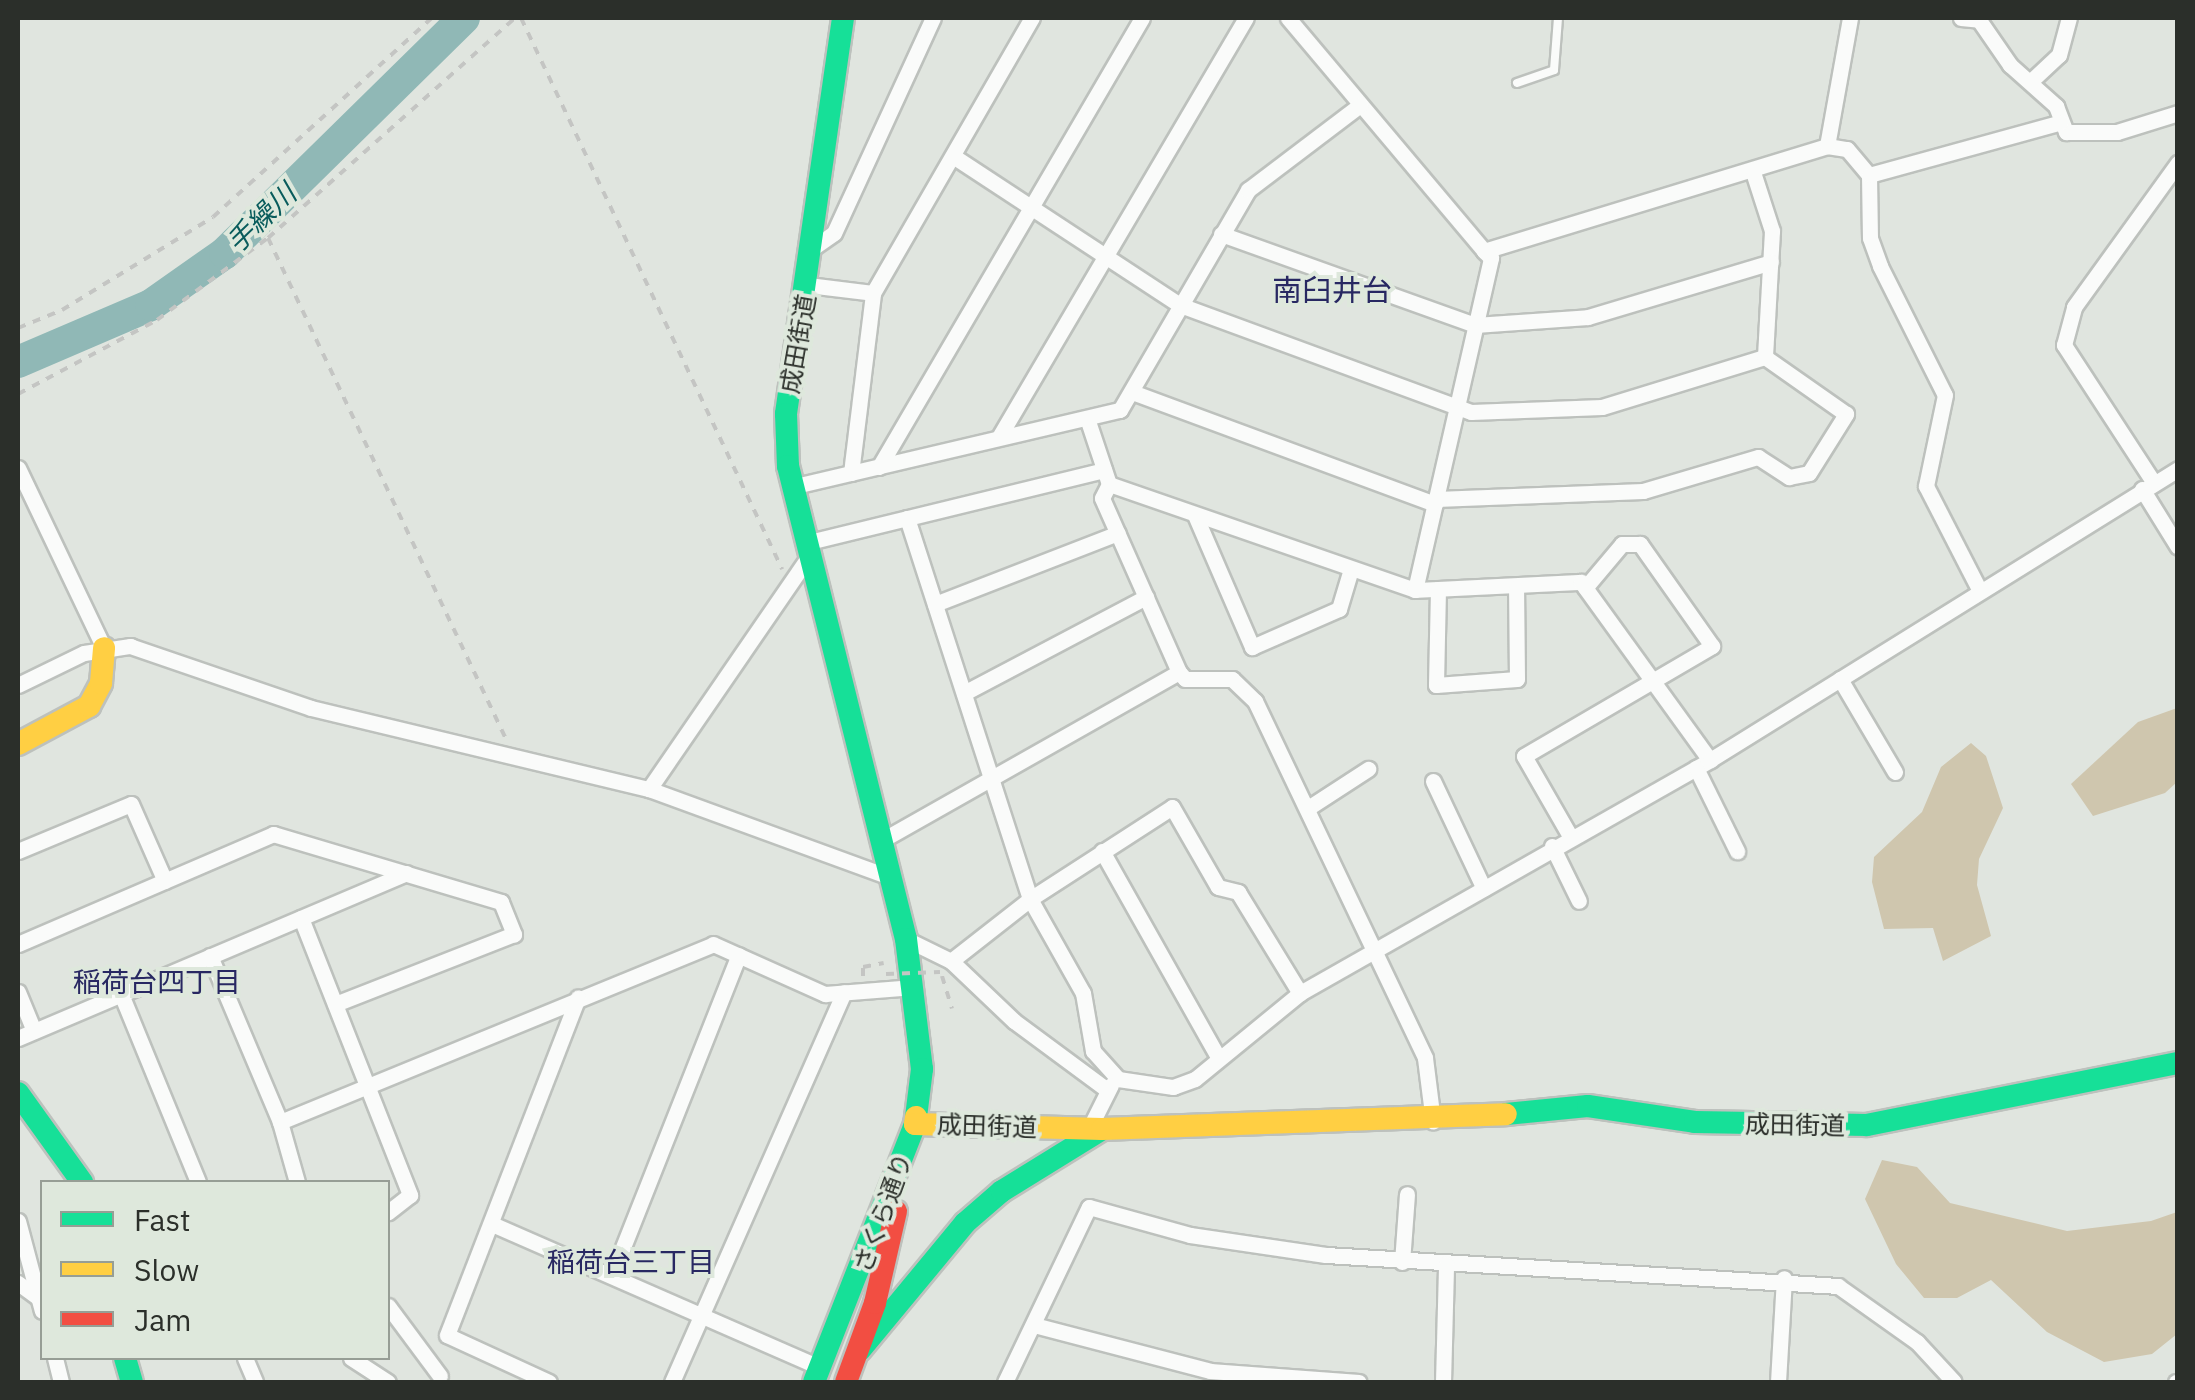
<!DOCTYPE html>
<html>
<head>
<meta charset="utf-8">
<style>
	body { margin:0 }
	#map { position:relative; width:2195px; height:1400px; overflow:hidden; background:#e0e5df; font-family:"IBM Plex Sans","Noto Sans JP",sans-serif }
	div>[style] { position:absolute }
	[style*='--x'] { left:calc(var(--x)*1px); top:calc(var(--y)*1px); width:calc(var(--w)*1px); rotate:calc(var(--a)*1deg) }
	.forest>* { inset:0; background:#cfc6ae }
	.river>* { height:32px; margin:-16px; padding:0 16px; transform-origin:16px; border-radius:16px; background:#90b8b6 }
	.path>* { height:4px; margin-top:-2px; transform-origin:0; background:repeating-linear-gradient(90deg,#c4c5c3 0 8px,transparent 0 16px) }
	.roads { filter:drop-shadow(2px 0 #bdc1bd) drop-shadow(-2px 0 #bdc1bd) drop-shadow(0 2px #bdc1bd) drop-shadow(0 -2px #bdc1bd) }
	.lane>* { height:8px; margin:-4px; padding:0 4px; transform-origin:4px; border-radius:4px; background:#fafbfa }
	.street>* { height:15px; margin:-7.5px; padding:0 7.5px; transform-origin:7.5px; border-radius:7.5px; background:#fafbfa }
	.fast>* { height:22px; margin:-11px; padding:0 11px; transform-origin:11px; border-radius:11px; background:#16e098 }
	.slow>* { height:22px; margin:-11px; padding:0 11px; transform-origin:11px; border-radius:11px; background:#ffcf43 }
	.jam>* { height:22px; margin:-11px; padding:0 11px; transform-origin:11px; border-radius:11px; background:#f24e42 }
	.path-bridge>* { height:4px; margin-top:-2px; transform-origin:0; background:repeating-linear-gradient(90deg,#c4c5c3 0 8px,transparent 0 16px) }
	span { translate:-50% -50%; white-space:nowrap; text-align:center; line-height:1.15; -webkit-text-stroke:8px #dee8dc; paint-order:stroke }
	.street-label { font-size:25px; color:#2b2f2a }
	.water-label { font-size:28px; color:#095c5c; font-style:italic }
	.neighbourhood-label { font-size:28px; color:#282862 }
	.quarter-label { font-size:30px; color:#282862 }
	.frame { position:absolute; inset:0; border:20px solid #2b2f2a; pointer-events:none }
	.legend { position:absolute; left:40px; top:1180px; width:350px; height:180px; box-sizing:border-box; background:#dee8dc; border:2px solid #969e95; margin:0; padding:12px 18px; list-style:none; font-size:30px; color:#2b2f2a }
	.legend li { display:flex; align-items:center; gap:20px; height:50px }
	.legend b { width:50px; border:2px solid #969e95 }
</style>
</head>
<body>
<div id="map">
	<div class="forest">
		<div style="clip-path:polygon(2177px 708px,2177px 782px,2165px 793px,2093px 816px,2071px 784px,2138px 722px)"></div>
		<div style="clip-path:polygon(1971px 743px,1986px 756px,2003px 808px,1979px 859px,1977px 885px,1991px 936px,1943px 961px,1933px 928px,1884px 929px,1872px 882px,1874px 857px,1922px 812px,1941px 767px)"></div>
		<div style="clip-path:polygon(1882px 1160px,1917px 1167px,1950px 1203px,2067px 1231px,2151px 1221px,2177px 1212px,2177px 1334px,2152px 1354px,2104px 1362px,2047px 1332px,1991px 1280px,1957px 1298px,1924px 1298px,1896px 1264px,1865px 1199px)"></div>
	</div>
	<div class="river">
		<div style="--x:18;--y:362;--w:145;--a:-23.2"></div>
		<div style="--x:151;--y:305;--w:90;--a:-35.1"></div>
		<div style="--x:225;--y:253;--w:335;--a:-44.5"></div>
	</div>
	<div class="path">
		<div style="--x:521;--y:18;--w:610;--a:64.65"></div>
		<div style="--x:268;--y:238;--w:555;--a:64.59"></div>
		<div style="--x:18;--y:328;--w:48;--a:-22.2"></div>
		<div style="--x:62;--y:310;--w:177;--a:-31.6"></div>
		<div style="--x:213;--y:217;--w:296;--a:-42.3"></div>
		<div style="--x:18;--y:394;--w:157;--a:-28"></div>
		<div style="--x:157;--y:320;--w:138;--a:-36.5"></div>
		<div style="--x:268;--y:238;--w:331;--a:-41.7"></div>
		<div style="--x:863;--y:976;--w:9;--a:-90"></div>
		<div style="--x:863;--y:967;--w:21;--a:-11"></div>
		<div style="--x:942;--y:976;--w:34;--a:73"></div>
	</div>
	<div class="roads">
		<div class="lane">
			<div style="--x:1517;--y:83;--w:39;--a:-19"></div>
			<div style="--x:1554;--y:70;--w:52;--a:-85.6"></div>
		</div>
		<div class="street">
			<div style="--x:1288;--y:18;--w:304;--a:49.9"></div>
			<div style="--x:1484;--y:251;--w:359;--a:-17"></div>
			<div style="--x:1827;--y:146;--w:20;--a:9"></div>
			<div style="--x:1847;--y:149;--w:34;--a:50"></div>
			<div style="--x:1869;--y:175;--w:63;--a:89.1"></div>
			<div style="--x:1870;--y:238;--w:30;--a:70"></div>
			<div style="--x:1880;--y:266;--w:144;--a:63.3"></div>
			<div style="--x:1945;--y:395;--w:93;--a:101.8"></div>
			<div style="--x:1926;--y:486;--w:118;--a:62.8"></div>
			<div style="--x:1961;--y:18;--w:18;--a:6"></div>
			<div style="--x:1979;--y:20;--w:55;--a:55.4"></div>
			<div style="--x:2010;--y:65;--w:62;--a:41.7"></div>
			<div style="--x:2056;--y:106;--w:28;--a:69"></div>
			<div style="--x:2066;--y:132;--w:51;--a:0"></div>
			<div style="--x:2117;--y:132;--w:64;--a:-17.3"></div>
			<div style="--x:2031;--y:81;--w:38;--a:-43"></div>
			<div style="--x:2059;--y:55;--w:38;--a:-75"></div>
			<div style="--x:1827;--y:146;--w:130;--a:-79.8"></div>
			<div style="--x:953;--y:156;--w:272;--a:33.3"></div>
			<div style="--x:1180;--y:305;--w:310;--a:20.2"></div>
			<div style="--x:1471;--y:412;--w:131;--a:-2.2"></div>
			<div style="--x:1602;--y:407;--w:170;--a:-17.1"></div>
			<div style="--x:1753;--y:172;--w:62;--a:72.1"></div>
			<div style="--x:1772;--y:231;--w:126;--a:93.2"></div>
			<div style="--x:1869;--y:175;--w:199;--a:-15.4"></div>
			<div style="--x:1221;--y:234;--w:270;--a:19.7"></div>
			<div style="--x:1475;--y:325;--w:113;--a:-4"></div>
			<div style="--x:1588;--y:317;--w:191;--a:-16.7"></div>
			<div style="--x:814;--y:247;--w:24;--a:-35"></div>
			<div style="--x:834;--y:233;--w:237;--a:-65.3"></div>
			<div style="--x:808;--y:285;--w:65;--a:7"></div>
			<div style="--x:1132;--y:392;--w:323;--a:20.3"></div>
			<div style="--x:1087;--y:418;--w:70;--a:71.6"></div>
			<div style="--x:1109;--y:484;--w:324;--a:19.1"></div>
			<div style="--x:1415;--y:590;--w:166;--a:-2.8"></div>
			<div style="--x:1581;--y:582;--w:220;--a:54.1"></div>
			<div style="--x:999;--y:437;--w:486;--a:-59.5"></div>
			<div style="--x:879;--y:467;--w:520;--a:-59.64"></div>
			<div style="--x:18;--y:468;--w:199;--a:64.5"></div>
			<div style="--x:851;--y:473;--w:181;--a:-83"></div>
			<div style="--x:873;--y:293;--w:318;--a:-60"></div>
			<div style="--x:2154;--y:483;--w:165;--a:-123.1"></div>
			<div style="--x:2064;--y:345;--w:39;--a:-75"></div>
			<div style="--x:2074;--y:307;--w:178;--a:-54.2"></div>
			<div style="--x:791;--y:487;--w:338;--a:-13.2"></div>
			<div style="--x:1120;--y:410;--w:255;--a:-59.8"></div>
			<div style="--x:1248;--y:190;--w:141;--a:-37.2"></div>
			<div style="--x:2142;--y:489;--w:68;--a:58.2"></div>
			<div style="--x:1436;--y:499;--w:207;--a:-2.2"></div>
			<div style="--x:1643;--y:491;--w:120;--a:-16.5"></div>
			<div style="--x:1758;--y:457;--w:37;--a:33"></div>
			<div style="--x:1789;--y:477;--w:20;--a:-11"></div>
			<div style="--x:1809;--y:473;--w:70;--a:-57.9"></div>
			<div style="--x:1846;--y:414;--w:99;--a:-144.9"></div>
			<div style="--x:1195;--y:515;--w:144;--a:66.6"></div>
			<div style="--x:1252;--y:647;--w:95;--a:-23.6"></div>
			<div style="--x:1339;--y:609;--w:42;--a:-73.3"></div>
			<div style="--x:907;--y:518;--w:400;--a:72.1"></div>
			<div style="--x:1030;--y:899;--w:108;--a:60.6"></div>
			<div style="--x:1083;--y:993;--w:59;--a:80.2"></div>
			<div style="--x:1093;--y:1051;--w:38;--a:48"></div>
			<div style="--x:1118;--y:1079;--w:56;--a:8.3"></div>
			<div style="--x:1173;--y:1087;--w:23;--a:-20"></div>
			<div style="--x:1195;--y:1079;--w:136;--a:-39.3"></div>
			<div style="--x:1300;--y:993;--w:472;--a:-29.6"></div>
			<div style="--x:1710;--y:760;--w:551;--a:-31.87"></div>
			<div style="--x:805;--y:543;--w:308;--a:-13.7"></div>
			<div style="--x:1438;--y:589;--w:96;--a:91.2"></div>
			<div style="--x:1436;--y:685;--w:81;--a:-4.2"></div>
			<div style="--x:1517;--y:679;--w:91;--a:-90.6"></div>
			<div style="--x:1415;--y:590;--w:341;--a:-77.1"></div>
			<div style="--x:1491;--y:258;--w:10;--a:-135"></div>
			<div style="--x:935;--y:604;--w:196;--a:-21.2"></div>
			<div style="--x:1179;--y:672;--w:9;--a:49"></div>
			<div style="--x:1185;--y:679;--w:47;--a:0"></div>
			<div style="--x:1232;--y:679;--w:32;--a:44"></div>
			<div style="--x:1255;--y:701;--w:395;--a:64.5"></div>
			<div style="--x:1425;--y:1058;--w:64;--a:82.8"></div>
			<div style="--x:1840;--y:679;--w:108;--a:59.4"></div>
			<div style="--x:18;--y:685;--w:73;--a:-25.9"></div>
			<div style="--x:84;--y:653;--w:47;--a:-8.7"></div>
			<div style="--x:130;--y:646;--w:191;--a:18.9"></div>
			<div style="--x:311;--y:708;--w:348;--a:13.5"></div>
			<div style="--x:649;--y:789;--w:256;--a:20.1"></div>
			<div style="--x:964;--y:693;--w:206;--a:-27.8"></div>
			<div style="--x:1696;--y:768;--w:93;--a:63.7"></div>
			<div style="--x:1433;--y:781;--w:119;--a:64.7"></div>
			<div style="--x:649;--y:789;--w:280;--a:-55.5"></div>
			<div style="--x:1308;--y:808;--w:72;--a:-33"></div>
			<div style="--x:1570;--y:836;--w:92;--a:-119.9"></div>
			<div style="--x:1524;--y:756;--w:218;--a:-30.3"></div>
			<div style="--x:1712;--y:646;--w:125;--a:-125.2"></div>
			<div style="--x:1640;--y:544;--w:18;--a:180"></div>
			<div style="--x:1622;--y:544;--w:57;--a:130.1"></div>
			<div style="--x:884;--y:839;--w:339;--a:-29.5"></div>
			<div style="--x:1179;--y:672;--w:190;--a:-113.9"></div>
			<div style="--x:1102;--y:498;--w:16;--a:-63"></div>
			<div style="--x:1552;--y:846;--w:61;--a:63.9"></div>
			<div style="--x:18;--y:851;--w:122;--a:-22.6"></div>
			<div style="--x:131;--y:804;--w:84;--a:66.2"></div>
			<div style="--x:1102;--y:851;--w:236;--a:60.6"></div>
			<div style="--x:301;--y:918;--w:298;--a:68.5"></div>
			<div style="--x:410;--y:1195;--w:28;--a:142"></div>
			<div style="--x:906;--y:939;--w:50;--a:26.1"></div>
			<div style="--x:951;--y:961;--w:87;--a:43.6"></div>
			<div style="--x:1014;--y:1021;--w:114;--a:36.5"></div>
			<div style="--x:18;--y:944;--w:278;--a:-23.3"></div>
			<div style="--x:273;--y:834;--w:238;--a:16.6"></div>
			<div style="--x:501;--y:902;--w:35;--a:68"></div>
			<div style="--x:514;--y:934;--w:192;--a:158.6"></div>
			<div style="--x:210;--y:956;--w:180;--a:67.1"></div>
			<div style="--x:280;--y:1122;--w:62;--a:74.2"></div>
			<div style="--x:951;--y:961;--w:100;--a:-38.1"></div>
			<div style="--x:1030;--y:899;--w:169;--a:-32.9"></div>
			<div style="--x:1172;--y:807;--w:92;--a:60.1"></div>
			<div style="--x:1218;--y:887;--w:21;--a:14"></div>
			<div style="--x:1238;--y:892;--w:119;--a:58.5"></div>
			<div style="--x:18;--y:992;--w:42;--a:67.7"></div>
			<div style="--x:121;--y:994;--w:203;--a:67.7"></div>
			<div style="--x:18;--y:1038;--w:422;--a:-23"></div>
			<div style="--x:280;--y:1122;--w:468;--a:-22.3"></div>
			<div style="--x:713;--y:944;--w:123;--a:24.1"></div>
			<div style="--x:825;--y:994;--w:89;--a:-4.5"></div>
			<div style="--x:1089;--y:1129;--w:49;--a:-63.4"></div>
			<div style="--x:18;--y:1221;--w:93;--a:75.1"></div>
			<div style="--x:494;--y:1225;--w:357;--a:23.6"></div>
			<div style="--x:1402;--y:1262;--w:68;--a:-85.8"></div>
			<div style="--x:612;--y:1275;--w:344;--a:-68.4"></div>
			<div style="--x:18;--y:1283;--w:27;--a:36"></div>
			<div style="--x:388;--y:1306;--w:87;--a:53.4"></div>
			<div style="--x:1034;--y:1325;--w:182;--a:14.6"></div>
			<div style="--x:1210;--y:1371;--w:149;--a:4.2"></div>
			<div style="--x:55;--y:1358;--w:25;--a:76"></div>
			<div style="--x:245;--y:1358;--w:26;--a:67"></div>
			<div style="--x:351;--y:1358;--w:44;--a:33"></div>
			<div style="--x:549;--y:1382;--w:112;--a:-155.3"></div>
			<div style="--x:447;--y:1335;--w:362;--a:-68.8"></div>
			<div style="--x:672;--y:1382;--w:426;--a:-66.2"></div>
			<div style="--x:1005;--y:1382;--w:194;--a:-64.4"></div>
			<div style="--x:1089;--y:1207;--w:105;--a:15.5"></div>
			<div style="--x:1190;--y:1235;--w:137;--a:8.4"></div>
			<div style="--x:1326;--y:1255;--w:513;--a:3.46"></div>
			<div style="--x:1838;--y:1286;--w:97;--a:35.3"></div>
			<div style="--x:1917;--y:1342;--w:54;--a:47.2"></div>
			<div style="--x:1443;--y:1382;--w:118;--a:-88.5"></div>
			<div style="--x:1778;--y:1382;--w:104;--a:-86.7"></div>
			<div style="--x:2176;--y:1382;--w:2;--a:0"></div>
		</div>
		<div class="fast">
			<div style="--x:843;--y:18;--w:400;--a:98.2"></div>
			<div style="--x:786;--y:414;--w:52;--a:87.8"></div>
			<div style="--x:788;--y:466;--w:487;--a:76"></div>
			<div style="--x:906;--y:939;--w:131;--a:83"></div>
			<div style="--x:922;--y:1069;--w:48;--a:97.1"></div>
			<div style="--x:18;--y:1093;--w:110;--a:54.3"></div>
			<div style="--x:1506;--y:1114;--w:82;--a:-5.6"></div>
			<div style="--x:1588;--y:1106;--w:108;--a:8.5"></div>
			<div style="--x:1695;--y:1122;--w:172;--a:1"></div>
			<div style="--x:1867;--y:1125;--w:317;--a:-11.3"></div>
			<div style="--x:860;--y:1350;--w:165;--a:-50.4"></div>
			<div style="--x:965;--y:1223;--w:49;--a:-40.9"></div>
			<div style="--x:1002;--y:1191;--w:114;--a:-31.7"></div>
			<div style="--x:125;--y:1358;--w:25;--a:74"></div>
			<div style="--x:814;--y:1382;--w:277;--a:-68.6"></div>
		</div>
		<div class="slow">
			<div style="--x:18;--y:744;--w:81;--a:-28.2"></div>
			<div style="--x:89;--y:706;--w:26;--a:-62"></div>
			<div style="--x:101;--y:683;--w:35;--a:-85"></div>
			<div style="--x:916;--y:1117;--w:7;--a:98"></div>
			<div style="--x:915;--y:1124;--w:187;--a:1.5"></div>
			<div style="--x:1102;--y:1129;--w:404;--a:-2.1"></div>
		</div>
		<div class="jam">
			<div style="--x:846;--y:1382;--w:84;--a:-69.8"></div>
			<div style="--x:875;--y:1303;--w:94;--a:-77.1"></div>
		</div>
	</div>
	<div class="path-bridge">
		<div style="--x:886;--y:974;--w:54;--a:-2.1"></div>
	</div>
	<div class="street-label">
		<span style="left:798px;top:344px;rotate:-80deg">成田街道</span>
		<span style="left:1795px;top:1125px;rotate:1deg">成田街道</span>
		<span style="left:987px;top:1126px;rotate:2deg">成田街道</span>
		<span style="left:883px;top:1213px;rotate:-70deg">さくら通り</span>
	</div>
	<div class="water-label">
		<span style="left:261px;top:218px;rotate:-44deg">手繰川</span>
	</div>
	<div class="neighbourhood-label">
		<span style="left:157px;top:982px">稲荷台四丁目</span>
		<span style="left:631px;top:1262px">稲荷台三丁目</span>
	</div>
	<div class="quarter-label">
		<span style="left:1332px;top:290px">南臼井台</span>
	</div>
	<div class="frame"></div>
	<ul class="legend">
	<li><b style="height:12px;background:#16e098"></b>Fast</li>
	<li><b style="height:12px;background:#ffcf43"></b>Slow</li>
	<li><b style="height:12px;background:#f24e42"></b>Jam</li>
	</ul>
</div>
</body>
</html>
